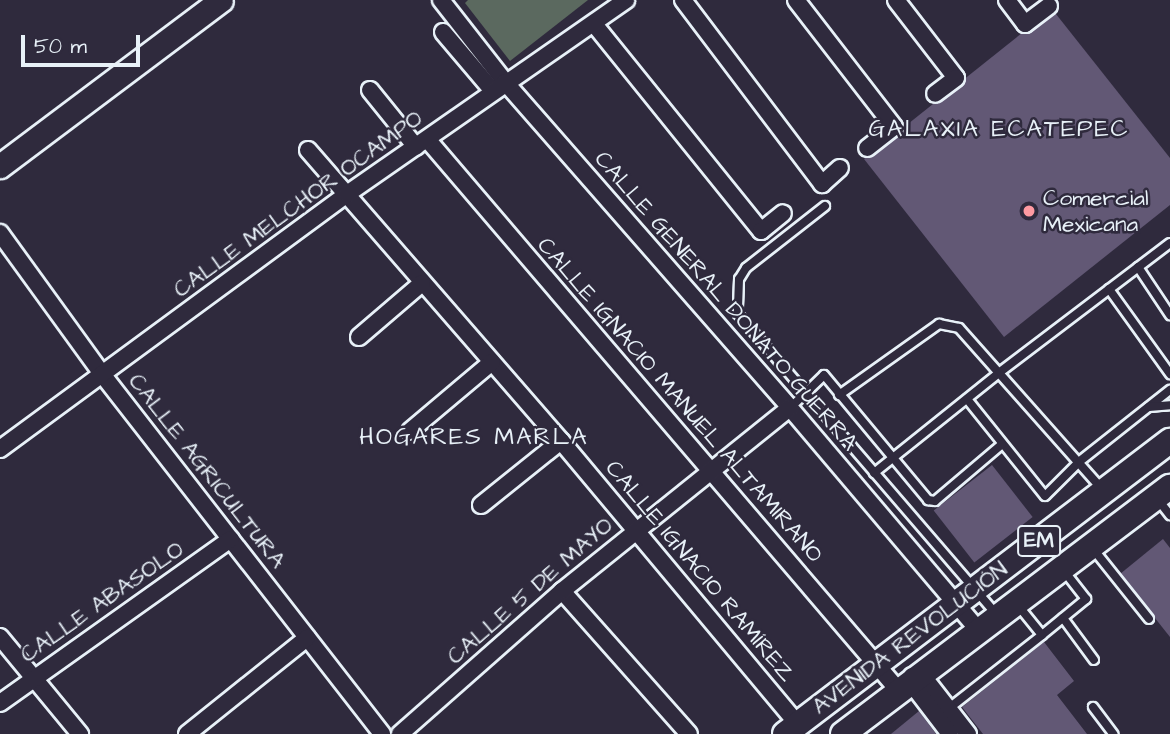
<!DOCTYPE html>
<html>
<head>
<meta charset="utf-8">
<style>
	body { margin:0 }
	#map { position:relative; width:1170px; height:734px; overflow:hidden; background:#2f2a3d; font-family:"Architects Daughter",sans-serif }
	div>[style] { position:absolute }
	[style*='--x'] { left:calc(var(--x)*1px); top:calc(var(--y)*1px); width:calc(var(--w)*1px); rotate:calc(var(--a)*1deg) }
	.green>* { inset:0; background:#5b695f }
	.building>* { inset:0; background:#625875; transform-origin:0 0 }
	.roads { filter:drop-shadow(2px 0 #e8f1f8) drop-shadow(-2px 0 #e8f1f8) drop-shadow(0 2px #e8f1f8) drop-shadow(0 -2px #e8f1f8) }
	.service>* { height:8px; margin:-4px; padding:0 4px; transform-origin:4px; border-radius:4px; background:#2f2a3d }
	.minor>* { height:16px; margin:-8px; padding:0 8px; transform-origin:8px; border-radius:8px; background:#2f2a3d }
	.secondary>* { height:23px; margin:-11.5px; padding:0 11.5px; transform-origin:11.5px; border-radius:11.5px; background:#2f2a3d }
	.primary>* { height:24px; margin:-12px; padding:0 12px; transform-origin:12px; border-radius:12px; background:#2f2a3d }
	.dots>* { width:19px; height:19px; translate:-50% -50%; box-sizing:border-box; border:4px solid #2f2a3d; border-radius:50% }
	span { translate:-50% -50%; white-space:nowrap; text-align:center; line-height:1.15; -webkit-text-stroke:5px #2f2a3d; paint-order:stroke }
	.shield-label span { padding:2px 5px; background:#2f2a3d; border:2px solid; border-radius:5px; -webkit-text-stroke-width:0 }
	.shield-label { font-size:21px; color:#e8f1f8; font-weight:700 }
	.poi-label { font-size:23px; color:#e8f1f8 }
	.left { translate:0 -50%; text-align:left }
	.street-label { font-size:23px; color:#e8f1f8 }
	.neighbourhood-label { font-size:24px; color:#e8f1f8; letter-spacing:2px }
	.scale { position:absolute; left:21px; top:35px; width:119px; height:32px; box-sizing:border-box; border:4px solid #e8f1f8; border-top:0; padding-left:9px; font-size:21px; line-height:24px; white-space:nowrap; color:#e8f1f8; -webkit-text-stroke:5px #2f2a3d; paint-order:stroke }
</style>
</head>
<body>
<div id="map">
	<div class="green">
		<div style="clip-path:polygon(468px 0,588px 0,510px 61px,465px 3px)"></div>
	</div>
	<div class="building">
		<div style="clip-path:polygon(1052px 9px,1170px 158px,1170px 205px,1004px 337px,864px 159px)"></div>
		<div style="left:992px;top:465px;width:66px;height:74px;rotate:52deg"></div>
		<div style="clip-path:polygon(1163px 539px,1170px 548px,1170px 637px,1120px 574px)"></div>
		<div style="clip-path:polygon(1044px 642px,1074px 681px,1057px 695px,1087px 734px,983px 734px,962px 707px)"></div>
		<div style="clip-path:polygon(919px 711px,936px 734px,891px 734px)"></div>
	</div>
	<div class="roads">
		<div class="service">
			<div style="--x:825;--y:206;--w:100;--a:141.9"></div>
			<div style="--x:746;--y:268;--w:13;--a:122"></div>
			<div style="--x:739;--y:279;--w:35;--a:92"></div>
			<div style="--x:738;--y:314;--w:397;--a:49.3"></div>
			<div style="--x:1138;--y:267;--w:58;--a:56.3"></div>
			<div style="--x:1109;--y:289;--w:105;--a:54.3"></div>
			<div style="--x:839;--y:395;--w:123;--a:-35.4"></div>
			<div style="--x:939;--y:324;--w:20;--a:11"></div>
			<div style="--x:959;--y:328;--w:215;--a:48.4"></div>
			<div style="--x:967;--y:399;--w:124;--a:51.2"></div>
			<div style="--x:1045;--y:496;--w:49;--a:-45"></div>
			<div style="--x:1080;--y:461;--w:115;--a:-38.3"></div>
			<div style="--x:1149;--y:407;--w:21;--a:-5"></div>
			<div style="--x:790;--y:408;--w:47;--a:-44.1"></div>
			<div style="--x:824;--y:375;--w:163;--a:50.2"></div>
			<div style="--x:928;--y:500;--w:7;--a:8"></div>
			<div style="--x:935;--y:501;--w:87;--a:-40.3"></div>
			<div style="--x:874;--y:473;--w:161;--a:-38.7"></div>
			<div style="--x:1000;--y:372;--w:213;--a:-37.2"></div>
			<div style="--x:1159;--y:501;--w:18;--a:52"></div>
			<div style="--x:1094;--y:550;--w:88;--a:51.4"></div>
			<div style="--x:1063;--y:618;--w:52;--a:53.6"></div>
			<div style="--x:1042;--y:635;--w:57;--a:-39.3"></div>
			<div style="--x:1086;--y:599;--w:34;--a:-128"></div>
			<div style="--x:1093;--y:707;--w:34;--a:53"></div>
			<div style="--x:948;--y:709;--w:120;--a:-38.2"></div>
			<div style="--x:1042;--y:635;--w:38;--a:-129"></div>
		</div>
		<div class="minor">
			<div style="--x:441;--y:0;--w:104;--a:52"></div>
			<div style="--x:505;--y:82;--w:433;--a:48.8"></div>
			<div style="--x:790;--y:408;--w:291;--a:49.7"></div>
			<div style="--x:683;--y:0;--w:231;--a:52.9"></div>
			<div style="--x:822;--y:184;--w:24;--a:-42"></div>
			<div style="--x:796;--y:0;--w:160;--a:52.3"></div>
			<div style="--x:894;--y:127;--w:34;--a:142"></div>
			<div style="--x:896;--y:0;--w:98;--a:52.4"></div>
			<div style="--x:956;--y:78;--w:26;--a:143"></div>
			<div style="--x:1007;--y:0;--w:30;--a:53"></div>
			<div style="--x:1025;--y:24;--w:30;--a:-37"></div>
			<div style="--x:594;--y:24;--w:266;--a:51.1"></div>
			<div style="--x:761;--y:231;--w:28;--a:-39"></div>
			<div style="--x:443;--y:32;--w:77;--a:49.7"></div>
			<div style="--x:370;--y:90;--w:73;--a:51.1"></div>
			<div style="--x:427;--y:139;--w:726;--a:49.47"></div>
			<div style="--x:308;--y:150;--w:386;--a:49"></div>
			<div style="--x:561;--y:441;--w:369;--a:50.1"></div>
			<div style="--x:0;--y:233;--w:174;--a:54.1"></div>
			<div style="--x:102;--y:374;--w:456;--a:52.1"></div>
			<div style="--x:359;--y:337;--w:83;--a:-40.6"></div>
			<div style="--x:410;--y:431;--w:107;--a:-40.1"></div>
			<div style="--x:0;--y:449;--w:431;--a:-36.3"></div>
			<div style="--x:347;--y:194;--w:340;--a:-34.8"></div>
			<div style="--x:481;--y:505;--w:102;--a:-38.7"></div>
			<div style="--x:562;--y:591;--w:191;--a:48.4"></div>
			<div style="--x:0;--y:637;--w:126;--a:50.5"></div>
			<div style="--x:912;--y:676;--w:10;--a:-6"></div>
			<div style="--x:922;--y:675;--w:75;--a:52.1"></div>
			<div style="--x:911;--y:683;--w:64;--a:52.6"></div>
			<div style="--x:0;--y:703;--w:283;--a:-35.4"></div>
			<div style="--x:187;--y:734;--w:154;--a:-38.7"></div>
			<div style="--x:400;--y:734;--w:216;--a:-41.4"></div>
			<div style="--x:562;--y:591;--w:292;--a:-38.8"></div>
		</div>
		<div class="secondary">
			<div style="--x:0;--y:166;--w:276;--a:-36.9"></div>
		</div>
		<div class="primary">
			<div style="--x:785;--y:734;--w:484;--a:-37.3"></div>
			<div style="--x:843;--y:734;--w:410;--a:-37.1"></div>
		</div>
	</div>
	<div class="dots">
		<div style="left:1029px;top:211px;background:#ff9aa2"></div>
	</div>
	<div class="shield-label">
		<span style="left:1039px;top:541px">EM</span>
	</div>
	<div class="poi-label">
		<span class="left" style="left:1043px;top:211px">Comercial<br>Mexicana</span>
	</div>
	<div class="street-label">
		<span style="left:298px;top:204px;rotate:-36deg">CALLE MELCHOR OCAMPO</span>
		<span style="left:726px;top:301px;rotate:49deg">CALLE GENERAL DONATO GUERRA</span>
		<span style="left:680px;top:400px;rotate:49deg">CALLE IGNACIO MANUEL ALTAMIRANO</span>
		<span style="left:207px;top:471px;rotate:52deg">CALLE AGRICULTURA</span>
		<span style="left:700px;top:571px;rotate:50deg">CALLE IGNACIO RAMÍREZ</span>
		<span style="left:530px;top:591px;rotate:-41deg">CALLE 5 DE MAYO</span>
		<span style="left:102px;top:602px;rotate:-35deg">CALLE ABASOLO</span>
		<span style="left:910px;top:638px;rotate:-37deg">AVENIDA REVOLUCIÓN</span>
	</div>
	<div class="neighbourhood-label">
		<span style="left:999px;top:130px">GALAXIA ECATEPEC</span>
		<span style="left:474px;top:438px">HOGARES MARLA</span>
	</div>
	<div class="scale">50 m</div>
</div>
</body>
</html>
